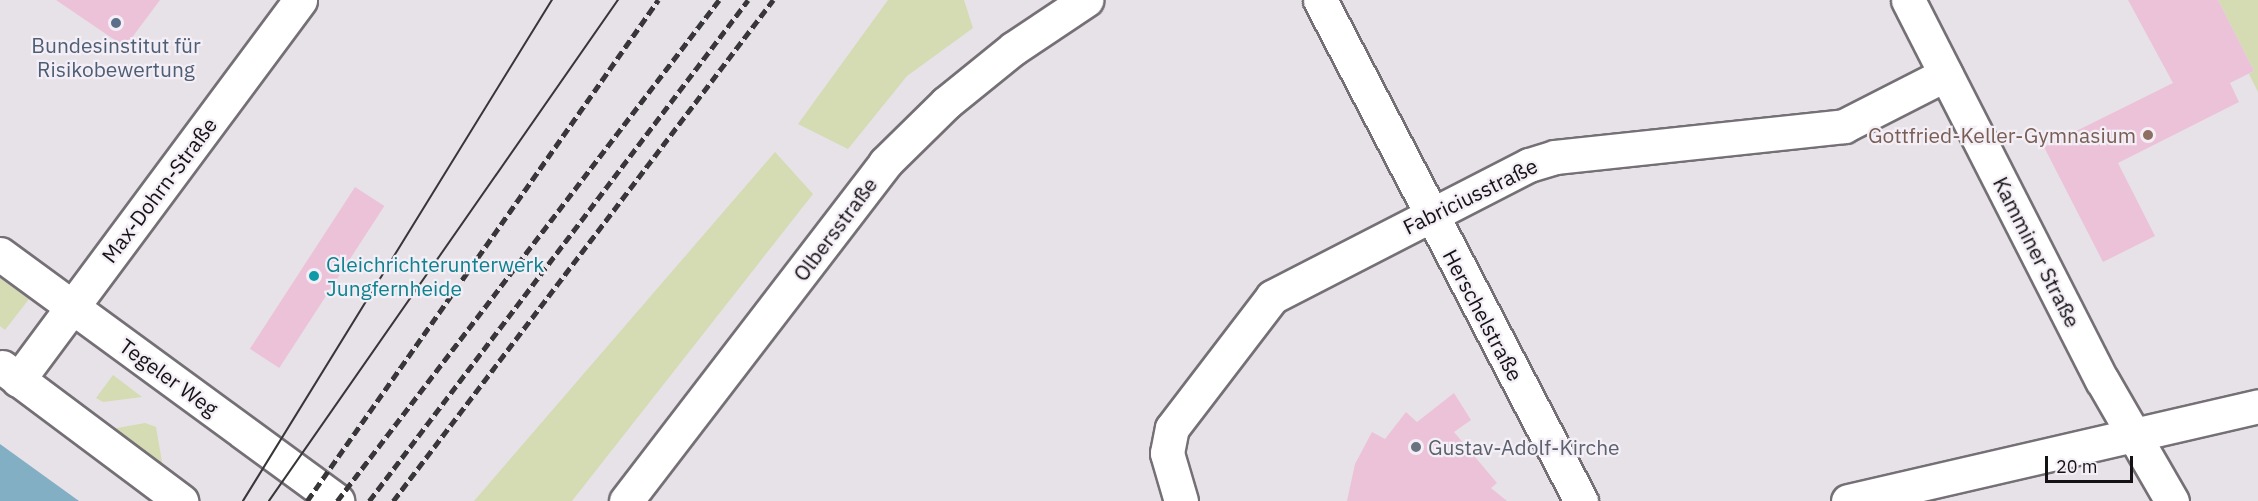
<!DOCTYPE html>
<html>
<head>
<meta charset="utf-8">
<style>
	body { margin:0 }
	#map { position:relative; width:2258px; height:501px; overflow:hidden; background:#e7e2e8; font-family:"IBM Plex Sans",sans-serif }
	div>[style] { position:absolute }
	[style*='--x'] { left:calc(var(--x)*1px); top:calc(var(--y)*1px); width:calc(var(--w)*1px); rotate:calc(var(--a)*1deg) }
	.green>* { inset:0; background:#d5dbb2 }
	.water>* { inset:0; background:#83afc5 }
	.building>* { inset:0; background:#ecc2d9; transform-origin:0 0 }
	.roads { filter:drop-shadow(2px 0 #757075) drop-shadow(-2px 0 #757075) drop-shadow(0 2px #757075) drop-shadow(0 -2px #757075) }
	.minor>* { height:33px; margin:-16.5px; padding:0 16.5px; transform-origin:16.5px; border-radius:16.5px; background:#fff }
	.major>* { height:33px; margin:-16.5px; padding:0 16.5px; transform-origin:16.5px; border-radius:16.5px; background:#fff }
	.tram>* { height:1.5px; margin:-0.75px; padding:0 0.75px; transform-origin:0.75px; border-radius:0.75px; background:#383638 }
	.rail>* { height:4.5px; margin-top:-2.25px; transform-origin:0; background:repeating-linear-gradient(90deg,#383638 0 9px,transparent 0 13.5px) }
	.dots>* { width:16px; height:16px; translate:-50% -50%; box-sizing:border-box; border:3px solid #f4eff6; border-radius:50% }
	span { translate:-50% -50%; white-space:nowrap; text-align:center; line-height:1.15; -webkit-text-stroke:4.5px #f4eff6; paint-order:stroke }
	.service-label { font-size:21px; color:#4e5e75 }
	.education-label { font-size:21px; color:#785e54 }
	.right { translate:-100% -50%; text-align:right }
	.street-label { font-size:21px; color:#141214 }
	.culture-label { font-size:21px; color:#0d838f }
	.left { translate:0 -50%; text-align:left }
	.worship-label { font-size:21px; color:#5b616d }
	.scale { position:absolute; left:2045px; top:456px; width:88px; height:27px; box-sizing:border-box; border:3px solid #141214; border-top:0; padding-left:8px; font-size:18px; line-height:21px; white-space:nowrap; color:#141214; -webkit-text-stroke:4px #f4eff6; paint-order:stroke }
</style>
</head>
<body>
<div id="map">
	<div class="green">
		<div style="clip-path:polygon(888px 0,964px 0,973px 28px,907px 76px,848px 149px,798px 124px)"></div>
		<div style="clip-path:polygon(2218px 0,2258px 0,2258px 92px,2249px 74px,2254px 71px)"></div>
		<div style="clip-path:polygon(775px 152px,813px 194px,572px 501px,474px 501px)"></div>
		<div style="clip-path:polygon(0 278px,29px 299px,5px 330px,0 326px)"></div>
		<div style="clip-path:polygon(113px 375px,142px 397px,103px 402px,96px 398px)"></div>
		<div style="clip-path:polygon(145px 423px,156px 427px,162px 462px,155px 465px,112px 429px)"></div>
	</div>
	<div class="water">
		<div style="clip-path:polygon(0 444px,79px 501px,0 501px)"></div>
	</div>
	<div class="building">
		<div style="clip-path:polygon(56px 0,160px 0,125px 47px)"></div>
		<div style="clip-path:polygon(2128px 0,2218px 0,2254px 71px,2230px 83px,2239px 102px,2118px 163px,2155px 236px,2103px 262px,2044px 147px,2173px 83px)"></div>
		<div style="left:355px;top:187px;width:35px;height:193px;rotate:33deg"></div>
		<div style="clip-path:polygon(1454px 393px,1471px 420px,1454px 432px,1497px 483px,1491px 488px,1507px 501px,1347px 501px,1355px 464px,1372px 432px,1385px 439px,1406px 412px,1417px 422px)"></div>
	</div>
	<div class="roads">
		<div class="minor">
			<div style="--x:1320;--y:0;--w:565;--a:62.48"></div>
			<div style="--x:1908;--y:0;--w:427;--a:63"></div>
			<div style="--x:2102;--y:380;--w:140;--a:60"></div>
			<div style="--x:626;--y:501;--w:426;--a:-52.5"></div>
			<div style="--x:885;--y:163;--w:86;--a:-44.5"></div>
			<div style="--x:946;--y:103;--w:87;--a:-39"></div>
			<div style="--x:1014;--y:48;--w:87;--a:-33.7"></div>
			<div style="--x:1181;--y:501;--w:50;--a:-106.3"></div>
			<div style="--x:1167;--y:453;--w:25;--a:-79"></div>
			<div style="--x:1172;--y:428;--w:165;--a:-52.6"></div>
			<div style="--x:1272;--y:297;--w:289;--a:-27.2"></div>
			<div style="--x:1529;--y:165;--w:27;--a:-17"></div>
			<div style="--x:1555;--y:157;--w:291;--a:-6.1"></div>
			<div style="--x:1844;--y:126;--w:114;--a:-27"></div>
			<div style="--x:1848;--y:501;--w:421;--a:-13"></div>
		</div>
		<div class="major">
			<div style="--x:0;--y:254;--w:418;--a:36.2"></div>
			<div style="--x:2;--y:367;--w:224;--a:36.8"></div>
			<div style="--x:18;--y:380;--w:473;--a:-53.4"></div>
		</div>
	</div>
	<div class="tram">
		<div style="--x:243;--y:501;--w:589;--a:-58.34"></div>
		<div style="--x:269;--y:501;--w:611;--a:-55.14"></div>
	</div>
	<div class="rail">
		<div style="--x:307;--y:501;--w:612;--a:-54.98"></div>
		<div style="--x:337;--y:501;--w:630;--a:-52.68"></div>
		<div style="--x:369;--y:501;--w:628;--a:-52.89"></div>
		<div style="--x:393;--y:501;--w:629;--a:-52.82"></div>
	</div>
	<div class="dots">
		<div style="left:116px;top:23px;background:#5c6f8a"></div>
		<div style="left:2148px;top:135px;background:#8d6e63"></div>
		<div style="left:314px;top:276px;background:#0f9aa8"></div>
		<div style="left:1416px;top:447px;background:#6b7280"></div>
	</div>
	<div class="service-label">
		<span style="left:116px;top:57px">Bundesinstitut für<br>Risikobewertung</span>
	</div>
	<div class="education-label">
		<span class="right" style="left:2136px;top:135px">Gottfried-Keller-Gymnasium</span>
	</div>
	<div class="street-label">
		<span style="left:159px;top:190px;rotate:-53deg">Max-Dohrn-Straße</span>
		<span style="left:1470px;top:196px;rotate:-26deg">Fabriciusstraße</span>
		<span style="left:835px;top:229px;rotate:-53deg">Olbersstraße</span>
		<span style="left:2037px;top:252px;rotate:63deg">Kamminer Straße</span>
		<span style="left:1483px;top:315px;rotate:62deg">Herschelstraße</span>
		<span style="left:169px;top:377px;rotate:36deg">Tegeler Weg</span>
	</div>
	<div class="culture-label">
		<span class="left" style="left:326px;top:276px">Gleichrichterunterwerk<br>Jungfernheide</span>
	</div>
	<div class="worship-label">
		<span class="left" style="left:1428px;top:447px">Gustav-Adolf-Kirche</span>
	</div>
	<div class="scale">20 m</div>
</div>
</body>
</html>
